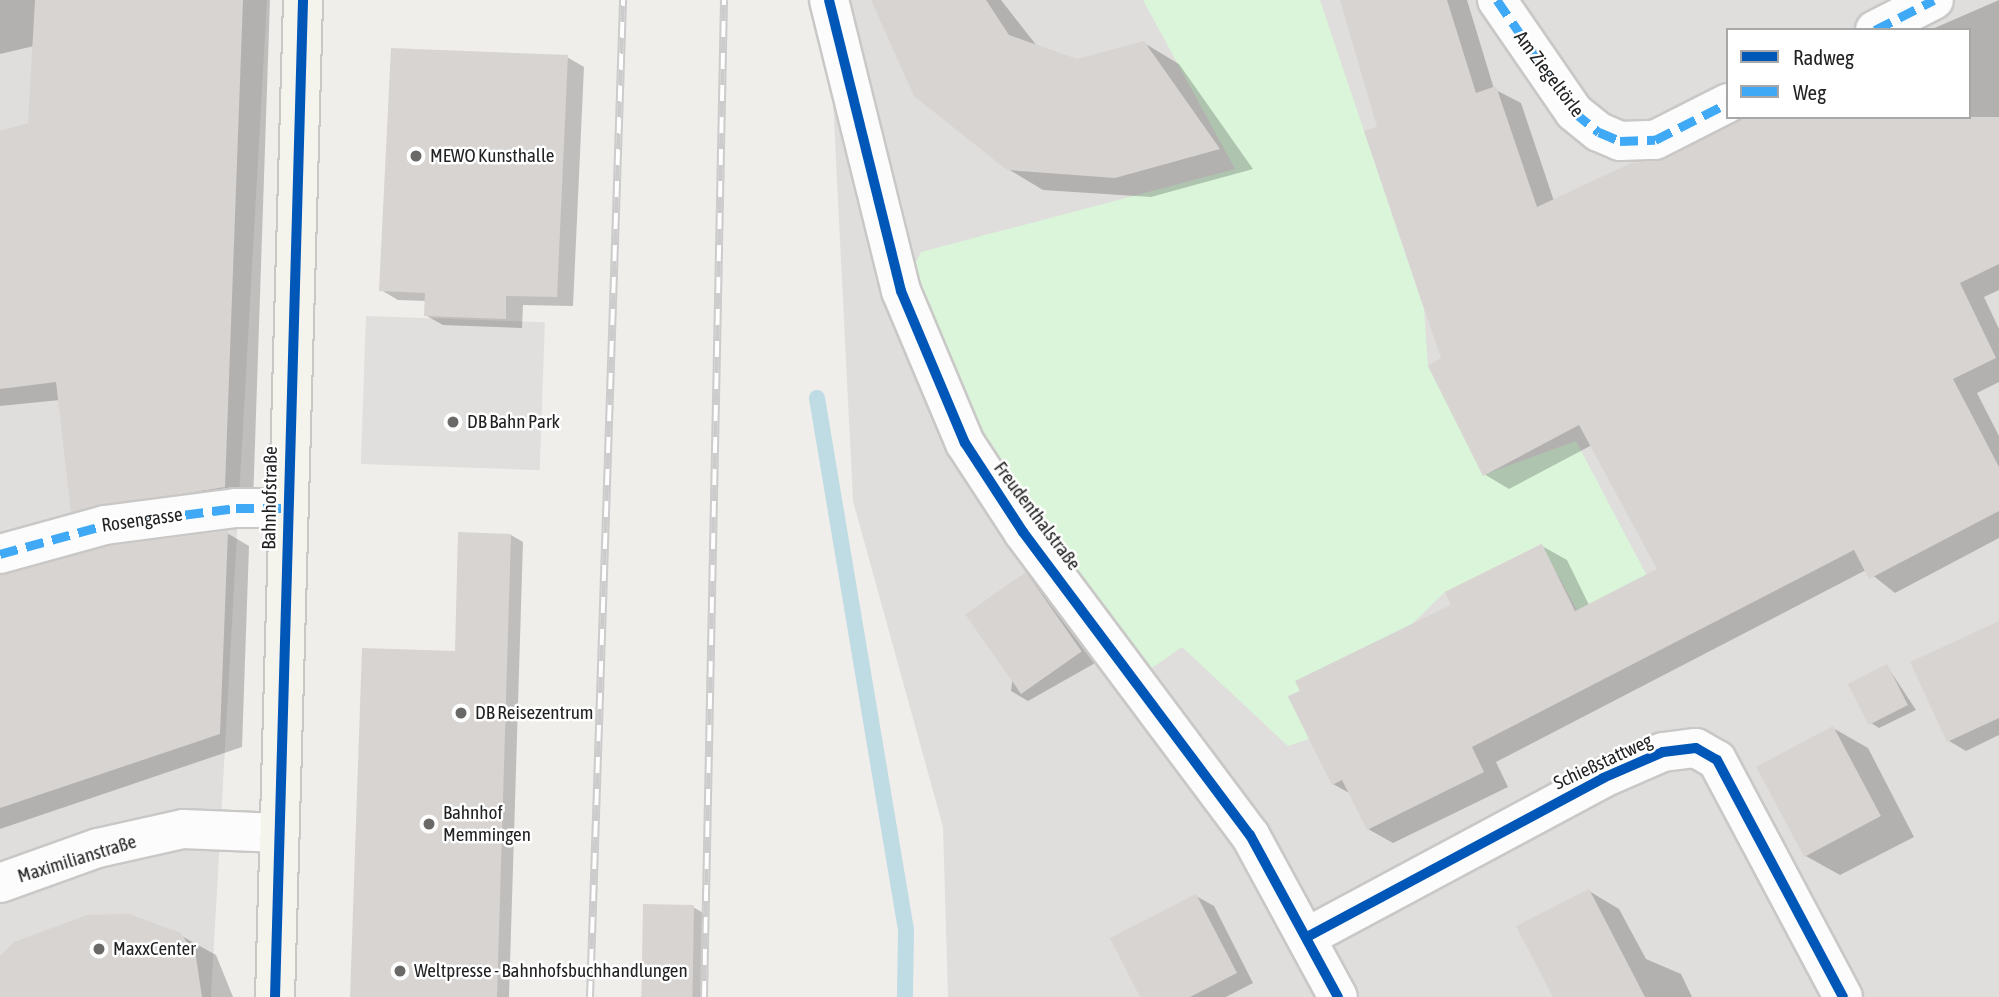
<!DOCTYPE html>
<html>
<head>
<meta charset="utf-8">
<style>
	body { margin:0 }
	#map { position:relative; width:1999px; height:997px; overflow:hidden; background:#f0eeeb; font-family:"Asap Condensed",sans-serif }
	div>[style] { position:absolute }
	[style*='--x'] { left:calc(var(--x)*1px); top:calc(var(--y)*1px); width:calc(var(--w)*1px); rotate:calc(var(--a)*1deg) }
	.residential>* { inset:0; background:#dfdedc }
	.park>* { inset:0; background:#daf5da }
	.parking>* { inset:0; background:#e0dfde; transform-origin:0 0 }
	.shadow>* { inset:0; background:#0003 }
	.stream>* { height:16px; margin:-8px; padding:0 8px; transform-origin:8px; border-radius:8px; background:#bfdbe3 }
	.building>* { inset:0; background:#d7d4d2; transform-origin:0 0 }
	.roads { filter:drop-shadow(2px 0 #c9c8c7) drop-shadow(-2px 0 #c9c8c7) drop-shadow(0 2px #c9c8c7) drop-shadow(0 -2px #c9c8c7) }
	.street>* { height:38px; margin:-19px; padding:0 19px; transform-origin:19px; border-radius:19px; background:#fdfcfc }
	.secondary>* { height:38px; margin:-19px; padding:0 19px; transform-origin:19px; border-radius:19px; background:#f4f4ed }
	.rail>* { height:8px; margin-top:-4px; transform-origin:0; background:repeating-linear-gradient(90deg,#fff 0 16px,#ccc 0 32px); box-sizing:border-box; border-block:2px solid #ccc }
	.quiet>* { height:9px; margin-top:-4.5px; transform-origin:0; background:repeating-linear-gradient(90deg,#3fa9f5 0 18px,transparent 0 27px) }
	.cycleway>* { height:10px; margin:-5px; padding:0 5px; transform-origin:5px; border-radius:5px; background:#0057b8 }
	.dots>* { width:19px; height:19px; translate:-50% -50%; box-sizing:border-box; border:4px solid #fff; border-radius:50% }
	span { translate:-50% -50%; white-space:nowrap; text-align:center; line-height:1.15; -webkit-text-stroke:5px #fff; paint-order:stroke }
	.street-label { font-size:19px; color:#222 }
	.poi-label { font-size:19px; color:#222 }
	.left { translate:0 -50%; text-align:left }
	.legend { position:absolute; left:1726px; top:28px; width:245px; height:91px; box-sizing:border-box; background:#fff; border:2px solid #a7a7a7; margin:0; padding:9px 12px; list-style:none; font-size:21px; color:#222 }
	.legend li { display:flex; align-items:center; gap:14px; height:35px }
	.legend b { width:35px; border:2px solid #a7a7a7 }
</style>
</head>
<body>
<div id="map">
	<div class="residential">
		<div style="clip-path:polygon(0 0,267px 0,211px 997px,0 997px)"></div>
		<div style="clip-path:polygon(evenodd,828px 0,1999px 0,1999px 997px,948px 997px,943px 827px,853px 501px,828px 0,1728px 30px,1969px 30px,1969px 117px,1728px 117px,1728px 30px)"></div>
	</div>
	<div class="park">
		<div style="clip-path:polygon(1143px 0,1320px 0,1424px 309px,1428px 366px,1483px 475px,1576px 441px,1648px 578px,1577px 610px,1541px 544px,1445px 592px,1412px 624px,1296px 681px,1300px 691px,1288px 697px,1309px 739px,1288px 746px,1182px 647px,1136px 679px,1023px 532px,901px 291px,921px 252px,1235px 169px)"></div>
	</div>
	<div class="parking">
		<div style="left:366px;top:316px;width:179px;height:148px;rotate:2deg"></div>
	</div>
	<div class="shadow">
		<div style="clip-path:polygon(0 0,270px 0,253px 503px,101px 527px,73px 511px,60px 400px,0 406px,0 132px,30px 124px,34px 46px,0 54px)"></div>
		<div style="clip-path:polygon(906px 0,1001px 0,1037px 46px,1077px 61px,1144px 43px,1179px 64px,1253px 169px,1151px 197px,1043px 190px,1008px 169px)"></div>
		<div style="clip-path:polygon(1342px 0,1467px 0,1494px 89px,1521px 103px,1554px 201px,1665px 161px,1969px 117px,1969px 30px,1930px 30px,1999px 0,1999px 290px,1984px 297px,1999px 329px,1999px 382px,1977px 393px,1999px 436px,1999px 538px,1895px 593px,1866px 570px,1496px 762px,1508px 787px,1393px 843px,1368px 829px,1351px 794px,1333px 784px,1454px 606px,1542px 546px,1567px 560px,1589px 605px,1660px 570px,1592px 445px,1509px 489px,1484px 474px,1443px 359px)"></div>
		<div style="clip-path:polygon(567px 57px,584px 67px,573px 306px,523px 305px,522px 328px,443px 325px,425px 315px,426px 301px,398px 300px,381px 290px)"></div>
		<div style="clip-path:polygon(227px 533px,249px 546px,242px 747px,0 829px,0 577px)"></div>
		<div style="clip-path:polygon(511px 535px,523px 542px,509px 997px,352px 997px,457px 653px)"></div>
		<div style="clip-path:polygon(1026px 574px,1043px 584px,1097px 662px,1028px 701px,1011px 691px)"></div>
		<div style="clip-path:polygon(1999px 625px,1999px 735px,1966px 751px,1949px 741px)"></div>
		<div style="clip-path:polygon(1887px 666px,1916px 710px,1879px 728px,1871px 723px)"></div>
		<div style="clip-path:polygon(1833px 728px,1868px 748px,1914px 837px,1840px 875px,1804px 855px)"></div>
		<div style="clip-path:polygon(1589px 891px,1619px 909px,1646px 959px,1681px 974px,1692px 997px,1555px 997px)"></div>
		<div style="clip-path:polygon(1196px 896px,1214px 906px,1253px 983px,1226px 997px,1142px 997px)"></div>
		<div style="clip-path:polygon(693px 907px,705px 914px,702px 997px,641px 997px)"></div>
		<div style="clip-path:polygon(180px 935px,216px 955px,233px 997px,0 997px,0 959px)"></div>
	</div>
	<div class="stream">
		<div style="--x:817;--y:398;--w:539;--a:80.5"></div>
		<div style="--x:906;--y:930;--w:67;--a:90.9"></div>
	</div>
	<div class="building">
		<div style="clip-path:polygon(35px 0,243px 0,225px 487px,71px 512px,56px 382px,0 389px,0 131px,28px 123px)"></div>
		<div style="clip-path:polygon(871px 0,986px 0,1009px 35px,1077px 59px,1144px 41px,1220px 149px,1115px 178px,1007px 170px,914px 96px)"></div>
		<div style="clip-path:polygon(1340px 0,1447px 0,1476px 93px,1496px 86px,1537px 207px,1631px 163px,1665px 160px,1744px 117px,1999px 117px,1999px 264px,1960px 283px,1996px 358px,1953px 379px,1999px 467px,1999px 511px,1869px 579px,1854px 550px,1472px 747px,1484px 772px,1367px 830px,1342px 780px,1332px 785px,1309px 739px,1288px 696px,1300px 691px,1295px 681px,1451px 605px,1445px 592px,1542px 544px,1575px 611px,1657px 569px,1579px 425px,1483px 476px,1428px 366px,1441px 358px,1364px 131px,1377px 127px)"></div>
		<div style="clip-path:polygon(391px 48px,568px 55px,557px 297px,506px 296px,506px 319px,424px 316px,425px 293px,379px 291px)"></div>
		<div style="clip-path:polygon(228px 531px,220px 734px,0 808px,0 575px,109px 546px)"></div>
		<div style="clip-path:polygon(458px 532px,511px 534px,497px 997px,350px 997px,362px 648px,455px 651px)"></div>
		<div style="left:1026px;top:572px;width:97px;height:74px;rotate:55deg"></div>
		<div style="clip-path:polygon(1999px 621px,1999px 718px,1947px 742px,1910px 662px)"></div>
		<div style="left:1887px;top:664px;width:46px;height:44px;rotate:63deg"></div>
		<div style="left:1833px;top:726px;width:102px;height:87px;rotate:62deg"></div>
		<div style="clip-path:polygon(1589px 889px,1645px 997px,1553px 997px,1516px 926px)"></div>
		<div style="clip-path:polygon(1196px 894px,1237px 973px,1190px 997px,1140px 997px,1110px 938px)"></div>
		<div style="left:643px;top:904px;width:51px;height:93px;rotate:1deg"></div>
		<div style="clip-path:polygon(129px 914px,181px 933px,196px 957px,202px 997px,0 997px,0 956px,14px 942px,87px 915px)"></div>
	</div>
	<div class="roads">
		<div class="street">
			<div style="--x:829;--y:0;--w:300;--a:76.1"></div>
			<div style="--x:901;--y:291;--w:165;--a:67.2"></div>
			<div style="--x:965;--y:443;--w:106;--a:56.9"></div>
			<div style="--x:1023;--y:532;--w:379;--a:53.2"></div>
			<div style="--x:1250;--y:835;--w:184;--a:61.5"></div>
			<div style="--x:1497;--y:0;--w:136;--a:55.5"></div>
			<div style="--x:1574;--y:112;--w:32;--a:39"></div>
			<div style="--x:1599;--y:132;--w:23;--a:23"></div>
			<div style="--x:1620;--y:141;--w:35;--a:-2"></div>
			<div style="--x:1655;--y:140;--w:82;--a:-26.9"></div>
			<div style="--x:1875;--y:30;--w:66;--a:-27"></div>
			<div style="--x:0;--y:554;--w:109;--a:-15.4"></div>
			<div style="--x:105;--y:525;--w:132;--a:-7.4"></div>
			<div style="--x:236;--y:508;--w:52;--a:0"></div>
			<div style="--x:0;--y:883;--w:104;--a:-19.7"></div>
			<div style="--x:98;--y:848;--w:87;--a:-12.6"></div>
			<div style="--x:183;--y:829;--w:97;--a:2.4"></div>
			<div style="--x:1307;--y:937;--w:336;--a:-28.2"></div>
			<div style="--x:1603;--y:778;--w:65;--a:-23.4"></div>
			<div style="--x:1663;--y:752;--w:33;--a:-7"></div>
			<div style="--x:1696;--y:748;--w:24;--a:30"></div>
			<div style="--x:1717;--y:760;--w:268;--a:62"></div>
		</div>
		<div class="secondary">
			<div style="--x:275;--y:997;--w:997;--a:-88.39"></div>
		</div>
	</div>
	<div class="rail">
		<div style="--x:590;--y:997;--w:998;--a:-88.1"></div>
		<div style="--x:704;--y:997;--w:997;--a:-88.85"></div>
	</div>
	<div class="quiet">
		<div style="--x:1497;--y:0;--w:136;--a:55.5"></div>
		<div style="--x:1574;--y:112;--w:32;--a:39"></div>
		<div style="--x:1599;--y:132;--w:23;--a:23"></div>
		<div style="--x:1620;--y:141;--w:35;--a:-2"></div>
		<div style="--x:1655;--y:140;--w:82;--a:-26.9"></div>
		<div style="--x:1875;--y:30;--w:66;--a:-27"></div>
		<div style="--x:0;--y:554;--w:109;--a:-15.4"></div>
		<div style="--x:105;--y:525;--w:132;--a:-7.4"></div>
		<div style="--x:236;--y:508;--w:52;--a:0"></div>
	</div>
	<div class="cycleway">
		<div style="--x:829;--y:0;--w:300;--a:76.1"></div>
		<div style="--x:901;--y:291;--w:165;--a:67.2"></div>
		<div style="--x:965;--y:443;--w:106;--a:56.9"></div>
		<div style="--x:1023;--y:532;--w:379;--a:53.2"></div>
		<div style="--x:1250;--y:835;--w:184;--a:61.5"></div>
		<div style="--x:1307;--y:937;--w:336;--a:-28.2"></div>
		<div style="--x:1603;--y:778;--w:65;--a:-23.4"></div>
		<div style="--x:1663;--y:752;--w:33;--a:-7"></div>
		<div style="--x:1696;--y:748;--w:24;--a:30"></div>
		<div style="--x:1717;--y:760;--w:268;--a:62"></div>
		<div style="--x:275;--y:997;--w:997;--a:-88.39"></div>
	</div>
	<div class="dots">
		<div style="left:416px;top:156px;background:#6a6968"></div>
		<div style="left:453px;top:422px;background:#6a6968"></div>
		<div style="left:461px;top:713px;background:#6a6968"></div>
		<div style="left:429px;top:824px;background:#6a6968"></div>
		<div style="left:99px;top:949px;background:#6a6968"></div>
		<div style="left:400px;top:971px;background:#6a6968"></div>
	</div>
	<div class="street-label">
		<span style="left:1549px;top:74px;rotate:53deg">Am Ziegeltörle</span>
		<span style="left:270px;top:498px;rotate:-89deg">Bahnhofstraße</span>
		<span style="left:1037px;top:516px;rotate:53deg">Freudenthalstraße</span>
		<span style="left:142px;top:520px;rotate:-8deg">Rosengasse</span>
		<span style="left:1603px;top:762px;rotate:-25deg">Schießstattweg</span>
		<span style="left:77px;top:859px;rotate:-17deg">Maximilianstraße</span>
	</div>
	<div class="poi-label">
		<span class="left" style="left:430px;top:156px">MEWO Kunsthalle</span>
		<span class="left" style="left:467px;top:422px">DB Bahn Park</span>
		<span class="left" style="left:475px;top:713px">DB Reisezentrum</span>
		<span class="left" style="left:443px;top:824px">Bahnhof<br>Memmingen</span>
		<span class="left" style="left:113px;top:949px">MaxxCenter</span>
		<span class="left" style="left:414px;top:971px">Weltpresse - Bahnhofsbuchhandlungen</span>
	</div>
	<ul class="legend">
	<li><b style="height:9px;background:#0057b8"></b>Radweg</li>
	<li><b style="height:9px;background:#3fa9f5"></b>Weg</li>
	</ul>
</div>
</body>
</html>
